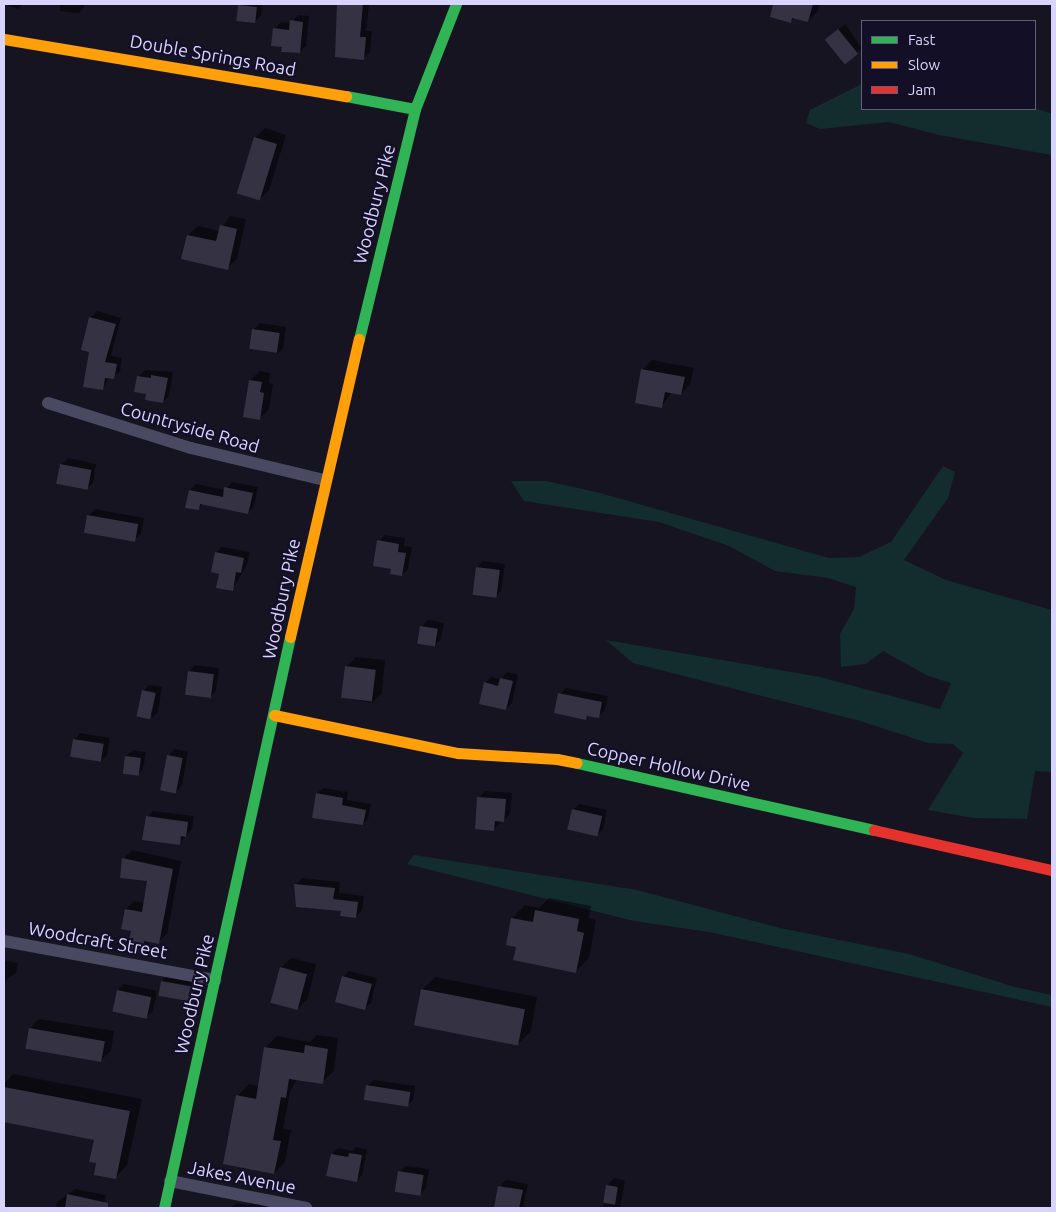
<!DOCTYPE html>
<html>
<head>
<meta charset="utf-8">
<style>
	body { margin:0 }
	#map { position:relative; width:1056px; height:1212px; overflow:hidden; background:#161421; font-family:Ubuntu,sans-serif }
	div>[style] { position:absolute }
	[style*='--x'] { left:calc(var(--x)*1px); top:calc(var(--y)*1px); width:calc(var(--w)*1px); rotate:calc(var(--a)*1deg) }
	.green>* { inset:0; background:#132c2d }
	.shadow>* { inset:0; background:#0007 }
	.building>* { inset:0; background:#343243; transform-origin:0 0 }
	.street>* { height:12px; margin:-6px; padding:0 6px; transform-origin:6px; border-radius:6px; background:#4a4962 }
	.fast>* { height:11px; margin:-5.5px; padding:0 5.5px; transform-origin:5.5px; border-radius:5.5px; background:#30b455 }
	.slow>* { height:11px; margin:-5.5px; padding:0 5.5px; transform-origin:5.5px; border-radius:5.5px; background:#ff9f0a }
	.jam>* { height:11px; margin:-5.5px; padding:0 5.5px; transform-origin:5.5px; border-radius:5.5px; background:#e5322d }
	span { translate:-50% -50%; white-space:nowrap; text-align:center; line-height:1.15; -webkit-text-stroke:4.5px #130f26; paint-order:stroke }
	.street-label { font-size:18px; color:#d9d4ff }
	.frame { position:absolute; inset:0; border:5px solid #d9d4ff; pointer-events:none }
	.legend { position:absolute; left:861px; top:20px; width:175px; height:90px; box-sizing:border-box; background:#130f26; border:1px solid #625e7d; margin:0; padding:6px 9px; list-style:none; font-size:15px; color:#d9d4ff }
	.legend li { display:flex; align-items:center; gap:10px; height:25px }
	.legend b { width:25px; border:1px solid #625e7d }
</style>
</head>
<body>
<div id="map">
	<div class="green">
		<div style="clip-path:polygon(862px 84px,862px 109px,1035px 108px,1052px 114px,1052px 155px,939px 135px,889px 122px,820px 129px,806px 123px,810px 110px)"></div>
		<div style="clip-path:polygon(943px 466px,955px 472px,948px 498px,904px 560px,946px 580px,1052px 610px,1052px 772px,1035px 771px,1027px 819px,973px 818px,928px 810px,963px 753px,953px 744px,928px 743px,860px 721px,633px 663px,606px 640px,820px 677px,940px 709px,951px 683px,928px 676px,883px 651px,866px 664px,841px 667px,840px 634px,854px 609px,856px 587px,828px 578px,775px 571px,729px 546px,659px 522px,524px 501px,511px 481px,546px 481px,600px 493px,829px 558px,859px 557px,891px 542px)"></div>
		<div style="clip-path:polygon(414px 855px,637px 890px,780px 928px,909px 954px,1015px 987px,1052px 995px,1052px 1007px,709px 932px,634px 921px,407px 864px)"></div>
	</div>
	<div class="shadow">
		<div style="clip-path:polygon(4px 4px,23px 4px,18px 9px)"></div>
		<div style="clip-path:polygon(60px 4px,86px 4px,79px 13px,60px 11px)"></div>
		<div style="clip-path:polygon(241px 4px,262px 4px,261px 15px,255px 22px,239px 6px)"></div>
		<div style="clip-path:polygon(338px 4px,369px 4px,366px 31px,372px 31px,370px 52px,364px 58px,337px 18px)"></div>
		<div style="clip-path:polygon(774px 4px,820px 4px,818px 11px,808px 21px,795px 17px,791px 21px,771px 16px)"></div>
		<div style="clip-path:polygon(298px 15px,309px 16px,306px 46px,299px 52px,283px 46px,274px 29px,281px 22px,291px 23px)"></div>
		<div style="clip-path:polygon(845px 24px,862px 48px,845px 63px,832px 34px)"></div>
		<div style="clip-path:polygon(265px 128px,286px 135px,269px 190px,260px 199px,255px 138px)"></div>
		<div style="clip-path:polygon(230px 216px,246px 219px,237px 259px,227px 268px,183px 258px,188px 235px,198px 226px,219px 231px)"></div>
		<div style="clip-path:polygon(97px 311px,121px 318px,111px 356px,122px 358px,120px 372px,110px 377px,102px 389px,90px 351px,90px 318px)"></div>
		<div style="clip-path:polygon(260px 323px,286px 327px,283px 348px,277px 354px,254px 329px)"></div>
		<div style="clip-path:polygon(652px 360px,694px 368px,690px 384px,681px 394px,672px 392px,661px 407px,643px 369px)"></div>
		<div style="clip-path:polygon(145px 370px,173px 372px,169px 396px,163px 402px,147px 393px,138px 377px)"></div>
		<div style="clip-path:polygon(260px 371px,270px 373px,269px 383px,273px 384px,269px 409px,259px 419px,250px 380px)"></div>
		<div style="clip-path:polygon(68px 458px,96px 464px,93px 483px,86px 489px,61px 465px)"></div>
		<div style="clip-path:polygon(232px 482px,258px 487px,254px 506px,248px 513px,204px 503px,198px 509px,190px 490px,196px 484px,225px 490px)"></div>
		<div style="clip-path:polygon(95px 509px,144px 518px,141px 534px,134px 540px,88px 516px)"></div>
		<div style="clip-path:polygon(385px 535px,405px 538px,404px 546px,412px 547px,408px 569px,402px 575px,393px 568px,379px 541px)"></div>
		<div style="clip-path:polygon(222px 547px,250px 552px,247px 565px,232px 590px,220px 573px,216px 553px)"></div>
		<div style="clip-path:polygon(483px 561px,505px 564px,501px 591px,494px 597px,477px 567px)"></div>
		<div style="clip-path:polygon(428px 620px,444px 623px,441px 639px,435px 645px,422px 626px)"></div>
		<div style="clip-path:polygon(356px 657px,385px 660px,382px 693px,372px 703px,343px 697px,346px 667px)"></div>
		<div style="clip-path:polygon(195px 665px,219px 668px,216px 691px,210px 697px,189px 671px)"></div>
		<div style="clip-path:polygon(507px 672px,518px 675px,512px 703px,506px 709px,485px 683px,491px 677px,501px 679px)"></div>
		<div style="clip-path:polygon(149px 685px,162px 687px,158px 712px,152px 718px,143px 691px)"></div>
		<div style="clip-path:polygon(566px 688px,608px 696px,605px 710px,598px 717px,589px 715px,586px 718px,560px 694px)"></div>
		<div style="clip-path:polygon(80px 733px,110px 738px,107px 755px,101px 761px,74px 740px)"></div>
		<div style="clip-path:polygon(174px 749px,188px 752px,182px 785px,176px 792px,168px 756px)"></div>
		<div style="clip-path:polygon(133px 750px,146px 752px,143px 769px,137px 775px,126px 756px)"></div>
		<div style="clip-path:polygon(323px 788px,348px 792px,347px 800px,371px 804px,368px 819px,363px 824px,313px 817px,317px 793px)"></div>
		<div style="clip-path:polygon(485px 791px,512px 793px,510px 814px,494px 829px,479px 798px)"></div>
		<div style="clip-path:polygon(579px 804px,607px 810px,603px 829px,597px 835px,573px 810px)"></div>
		<div style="clip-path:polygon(153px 811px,194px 816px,192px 829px,179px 844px,147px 817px)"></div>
		<div style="clip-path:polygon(132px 850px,181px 861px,167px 934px,158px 942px,150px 941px,142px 952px,126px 909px,134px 901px,145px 903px,148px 880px,124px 858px)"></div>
		<div style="clip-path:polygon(302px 878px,340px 882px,339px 893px,364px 896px,362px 910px,356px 917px,343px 910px,295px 885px)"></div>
		<div style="clip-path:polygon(549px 898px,591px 906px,589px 918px,596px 920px,589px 958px,576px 971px,517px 946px,512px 918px,525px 905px,539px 908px)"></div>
		<div style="clip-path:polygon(291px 958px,316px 964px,308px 998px,299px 1008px,281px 968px)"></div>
		<div style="clip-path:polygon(4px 960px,18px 963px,16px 973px,8px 978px,4px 986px)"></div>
		<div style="clip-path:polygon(349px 971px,377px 978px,371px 1003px,364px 1009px,343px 977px)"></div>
		<div style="clip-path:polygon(168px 975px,200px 981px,197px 994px,191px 1001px,162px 981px)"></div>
		<div style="clip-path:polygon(435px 977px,537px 997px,531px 1031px,518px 1044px,422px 990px)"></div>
		<div style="clip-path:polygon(124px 984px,157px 991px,153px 1011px,146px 1018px,118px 990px)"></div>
		<div style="clip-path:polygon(39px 1019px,114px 1031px,111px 1051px,101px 1060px,30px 1028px)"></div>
		<div style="clip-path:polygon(317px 1035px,338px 1038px,334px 1071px,322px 1082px,297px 1079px,290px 1092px,283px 1129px,291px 1130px,285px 1162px,274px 1173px,237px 1096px,249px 1084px,259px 1086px,266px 1047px,277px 1036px,310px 1042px)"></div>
		<div style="clip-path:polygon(13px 1074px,142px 1099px,127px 1165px,115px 1178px,98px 1162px,95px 1139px,4px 1121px,4px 1084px)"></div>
		<div style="clip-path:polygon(374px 1080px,415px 1086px,413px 1100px,407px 1106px,367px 1086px)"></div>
		<div style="clip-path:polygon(356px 1147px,367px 1149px,362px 1175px,356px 1181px,332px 1154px,338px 1148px,352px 1151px)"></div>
		<div style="clip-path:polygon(406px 1166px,429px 1169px,426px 1188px,420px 1194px,399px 1172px)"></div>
		<div style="clip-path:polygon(614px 1178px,625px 1180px,620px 1208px,603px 1208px,607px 1186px)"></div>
		<div style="clip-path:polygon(506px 1180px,528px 1184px,523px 1208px,495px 1208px,500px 1186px)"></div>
		<div style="clip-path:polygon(75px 1189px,106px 1195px,104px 1208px,56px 1208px,57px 1202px)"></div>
		<div style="clip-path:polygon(258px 1195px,270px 1198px,268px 1208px,231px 1208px,236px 1203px,248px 1205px)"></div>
	</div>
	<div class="building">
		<div style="clip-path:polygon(337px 4px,363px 4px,360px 37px,366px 37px,364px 60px,335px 57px)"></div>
		<div style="clip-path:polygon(773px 4px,813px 4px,808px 22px,792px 18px,791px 23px,770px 17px)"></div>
		<div style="left:238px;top:5px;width:19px;height:16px;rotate:6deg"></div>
		<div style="clip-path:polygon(290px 20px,303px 22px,300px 53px,281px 52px,282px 47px,271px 46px,273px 28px,289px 30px)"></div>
		<div style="left:838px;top:29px;width:32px;height:17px;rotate:51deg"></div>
		<div style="left:254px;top:137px;width:24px;height:59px;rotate:17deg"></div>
		<div style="clip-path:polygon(220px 225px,237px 229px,228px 270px,181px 259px,187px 235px,216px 241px)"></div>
		<div style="clip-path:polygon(89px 317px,116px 324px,105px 362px,117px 364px,114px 379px,105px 378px,103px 390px,83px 387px,89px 352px,81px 350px)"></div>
		<div style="left:252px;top:329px;width:28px;height:20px;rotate:8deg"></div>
		<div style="clip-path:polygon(641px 369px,685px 377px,681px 395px,665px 392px,662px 408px,635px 403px)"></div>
		<div style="clip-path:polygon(151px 375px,168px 378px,163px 403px,145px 400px,146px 394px,134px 392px,137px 376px,151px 378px)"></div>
		<div style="clip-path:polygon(249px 380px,262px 382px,260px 392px,264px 393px,260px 420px,243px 417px)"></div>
		<div style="left:60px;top:464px;width:32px;height:20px;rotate:11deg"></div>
		<div style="clip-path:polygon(224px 487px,253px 493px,248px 514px,200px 504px,199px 510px,185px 508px,189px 490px,223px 497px)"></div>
		<div style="left:87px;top:515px;width:52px;height:18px;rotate:10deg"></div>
		<div style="clip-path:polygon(377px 540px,399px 544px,398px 552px,406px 553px,402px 576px,390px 574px,391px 569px,373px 566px)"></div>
		<div style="clip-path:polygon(215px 552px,244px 558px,241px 573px,236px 572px,233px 591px,216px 588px,219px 574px,211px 572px)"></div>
		<div style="left:476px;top:567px;width:24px;height:28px;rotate:7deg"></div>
		<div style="left:420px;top:626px;width:18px;height:18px;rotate:9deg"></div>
		<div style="left:345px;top:666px;width:31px;height:32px;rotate:7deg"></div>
		<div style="left:188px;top:671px;width:26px;height:24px;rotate:7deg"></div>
		<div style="clip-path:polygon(500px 678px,513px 681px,506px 710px,479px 704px,484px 682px,498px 686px)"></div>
		<div style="left:142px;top:690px;width:14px;height:27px;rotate:12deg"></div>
		<div style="clip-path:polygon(558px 693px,602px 702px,599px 718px,587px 716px,586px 720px,554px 713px)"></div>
		<div style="left:73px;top:739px;width:31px;height:18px;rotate:9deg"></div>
		<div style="left:167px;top:755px;width:16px;height:36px;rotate:11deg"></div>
		<div style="left:125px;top:756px;width:16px;height:18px;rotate:7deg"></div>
		<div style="clip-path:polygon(316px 793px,343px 798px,342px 805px,366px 810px,363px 825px,312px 818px)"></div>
		<div style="clip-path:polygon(477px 797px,506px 799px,504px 822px,495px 821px,494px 831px,475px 829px)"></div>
		<div style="left:572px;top:809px;width:31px;height:21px;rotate:13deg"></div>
		<div style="clip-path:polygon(146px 816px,188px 822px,186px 837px,181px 836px,180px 845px,142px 840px)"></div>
		<div style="clip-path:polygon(122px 858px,173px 869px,159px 944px,144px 941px,142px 953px,127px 950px,131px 931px,121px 929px,125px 909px,142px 912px,147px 881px,120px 878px)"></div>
		<div style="clip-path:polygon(294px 884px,335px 888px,333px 899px,358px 902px,356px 918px,340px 916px,341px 911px,296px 907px)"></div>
		<div style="clip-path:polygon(535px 910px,579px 919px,577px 931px,584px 933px,576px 973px,513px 960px,516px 947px,506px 945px,511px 918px,533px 922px)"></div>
		<div style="left:280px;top:967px;width:28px;height:37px;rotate:15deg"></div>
		<div style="left:342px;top:976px;width:31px;height:27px;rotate:15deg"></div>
		<div style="left:161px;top:981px;width:34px;height:15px;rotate:10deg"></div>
		<div style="left:421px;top:989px;width:106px;height:37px;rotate:11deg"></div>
		<div style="left:117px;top:990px;width:35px;height:22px;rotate:12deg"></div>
		<div style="left:29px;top:1028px;width:77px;height:21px;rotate:10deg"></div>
		<div style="clip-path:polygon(305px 1045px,328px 1049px,323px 1084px,289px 1079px,286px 1098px,281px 1097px,273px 1140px,281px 1141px,274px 1174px,223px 1164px,236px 1095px,256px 1099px,264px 1047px,304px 1053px)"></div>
		<div style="left:366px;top:1085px;width:45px;height:15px;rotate:9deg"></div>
		<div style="clip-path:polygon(4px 1087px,130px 1111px,116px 1179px,94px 1175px,96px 1163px,89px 1162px,94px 1140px,4px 1122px)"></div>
		<div style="clip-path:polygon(349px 1153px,362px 1155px,357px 1182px,326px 1176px,331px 1154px,348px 1157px)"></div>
		<div style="left:398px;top:1171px;width:26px;height:21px;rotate:9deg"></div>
		<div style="left:606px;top:1185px;width:12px;height:18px;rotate:9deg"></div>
		<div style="clip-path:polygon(498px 1186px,523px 1190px,519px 1208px,494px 1208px)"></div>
		<div style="clip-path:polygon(67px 1194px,108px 1203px,108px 1208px,65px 1208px)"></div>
	</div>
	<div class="street">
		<div style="--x:48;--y:403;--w:150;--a:17.5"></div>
		<div style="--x:191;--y:448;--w:137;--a:13.5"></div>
		<div style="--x:4;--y:941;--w:215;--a:10.5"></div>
		<div style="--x:170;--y:1181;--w:139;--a:11.2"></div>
	</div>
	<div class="fast">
		<div style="--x:346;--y:96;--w:70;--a:10.7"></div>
		<div style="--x:359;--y:339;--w:237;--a:-76.3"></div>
		<div style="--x:415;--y:109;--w:113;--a:-68.7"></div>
		<div style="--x:577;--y:763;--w:304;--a:12.7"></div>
		<div style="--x:164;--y:1208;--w:585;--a:-77.56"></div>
	</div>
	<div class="slow">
		<div style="--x:4;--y:39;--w:347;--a:9.5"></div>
		<div style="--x:290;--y:637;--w:306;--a:-77"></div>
		<div style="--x:274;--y:715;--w:188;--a:11.7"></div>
		<div style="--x:458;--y:753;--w:99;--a:3.5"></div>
		<div style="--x:557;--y:759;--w:20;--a:11"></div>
	</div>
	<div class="jam">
		<div style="--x:874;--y:830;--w:182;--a:12.7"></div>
	</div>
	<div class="street-label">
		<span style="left:213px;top:55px;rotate:10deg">Double Springs Road</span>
		<span style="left:374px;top:204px;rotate:-76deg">Woodbury Pike</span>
		<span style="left:190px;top:427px;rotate:16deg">Countryside Road</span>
		<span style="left:281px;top:599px;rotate:-78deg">Woodbury Pike</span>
		<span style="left:669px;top:766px;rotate:13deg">Copper Hollow Drive</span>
		<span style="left:98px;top:940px;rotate:10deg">Woodcraft Street</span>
		<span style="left:194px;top:994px;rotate:-77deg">Woodbury Pike</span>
		<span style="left:242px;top:1177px;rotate:11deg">Jakes Avenue</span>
	</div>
	<div class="frame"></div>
	<ul class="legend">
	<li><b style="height:6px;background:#30b455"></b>Fast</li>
	<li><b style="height:6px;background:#ff9f0a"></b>Slow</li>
	<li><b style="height:6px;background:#e5322d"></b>Jam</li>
	</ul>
</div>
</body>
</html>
